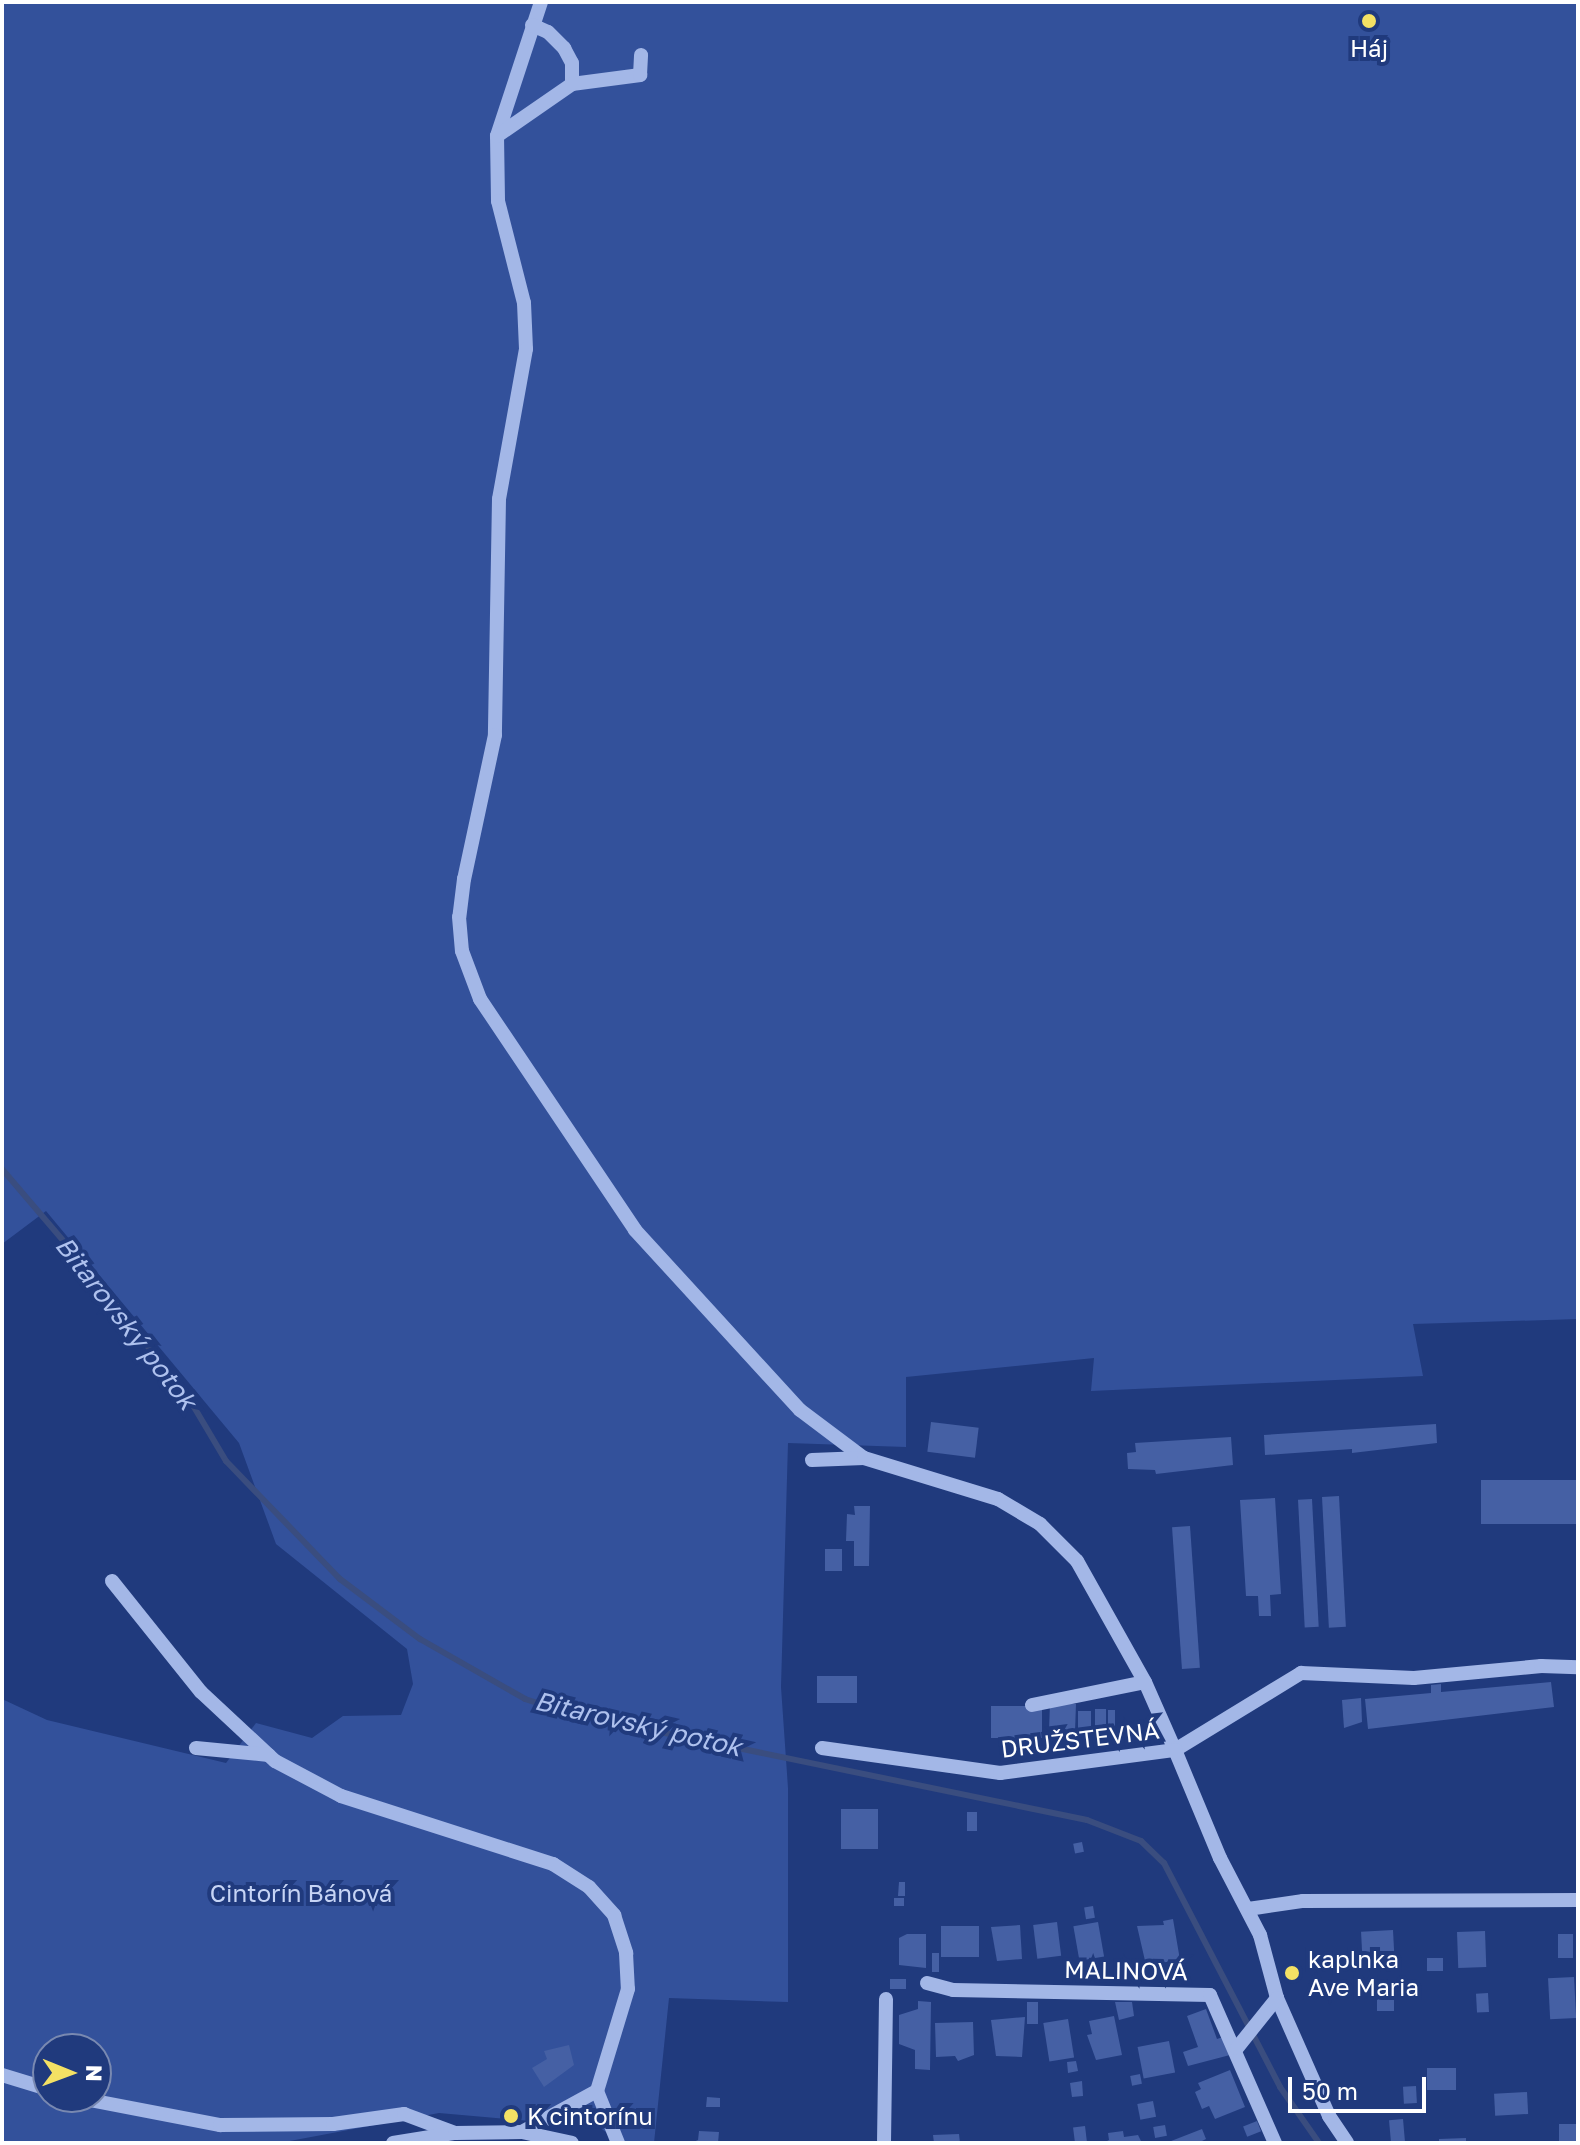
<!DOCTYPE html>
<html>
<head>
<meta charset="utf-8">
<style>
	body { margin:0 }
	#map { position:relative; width:1580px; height:2145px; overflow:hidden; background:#203a7d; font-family:"Golos Text",sans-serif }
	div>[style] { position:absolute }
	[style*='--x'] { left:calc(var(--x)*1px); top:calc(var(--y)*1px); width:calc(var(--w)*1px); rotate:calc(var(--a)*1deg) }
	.green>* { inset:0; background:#33519b }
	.stream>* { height:6px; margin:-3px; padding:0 3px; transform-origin:3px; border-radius:3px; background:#3a4d7f }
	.building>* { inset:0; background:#4560a4; transform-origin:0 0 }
	.minor>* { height:14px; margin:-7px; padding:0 7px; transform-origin:7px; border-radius:7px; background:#a3b7e7 }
	.dots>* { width:22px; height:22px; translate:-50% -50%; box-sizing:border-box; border:4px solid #203a7d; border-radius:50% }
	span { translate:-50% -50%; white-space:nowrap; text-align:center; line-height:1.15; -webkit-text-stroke:8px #203a7d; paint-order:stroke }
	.poi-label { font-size:24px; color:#fff }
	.left { translate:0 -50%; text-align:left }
	.street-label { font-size:24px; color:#fff }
	.park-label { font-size:24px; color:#c6d4f5 }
	.water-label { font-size:26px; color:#aec1ee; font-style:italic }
	.frame { position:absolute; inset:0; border:4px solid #fff; pointer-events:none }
	.north { position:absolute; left:32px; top:2033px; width:80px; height:80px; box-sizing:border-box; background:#203a7d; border:2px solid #7989b1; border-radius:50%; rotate:91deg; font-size:22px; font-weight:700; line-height:32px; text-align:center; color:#fff }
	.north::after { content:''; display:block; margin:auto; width:28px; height:36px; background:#f4e164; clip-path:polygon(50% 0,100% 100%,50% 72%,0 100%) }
	.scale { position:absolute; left:1288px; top:2077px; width:138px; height:36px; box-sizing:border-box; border:4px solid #fff; border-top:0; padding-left:10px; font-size:24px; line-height:28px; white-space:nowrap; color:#fff; -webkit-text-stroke:6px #203a7d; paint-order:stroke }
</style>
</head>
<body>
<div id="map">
	<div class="green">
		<div style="clip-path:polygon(evenodd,2px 2px,1578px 2px,1578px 1319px,1413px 1324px,1423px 1376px,1091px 1391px,1094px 1358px,906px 1377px,906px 1447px,788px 1443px,781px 1687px,788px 1788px,788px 2002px,669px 1998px,654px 2143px,621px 2143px,599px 2127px,439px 2113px,279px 2143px,2px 2143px,2px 1699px,47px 1720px,226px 1763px,256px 1723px,312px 1738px,343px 1716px,401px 1715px,413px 1684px,407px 1649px,276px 1544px,239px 1443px,46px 1211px,2px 1244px,2px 2px,48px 2049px,96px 2049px,96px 2097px,48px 2097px,48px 2049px)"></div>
	</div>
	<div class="stream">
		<div style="--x:2;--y:1169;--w:153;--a:49.5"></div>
		<div style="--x:101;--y:1285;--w:153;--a:52.7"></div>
		<div style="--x:194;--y:1407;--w:63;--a:59.3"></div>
		<div style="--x:226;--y:1461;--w:164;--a:46"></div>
		<div style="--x:340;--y:1579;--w:100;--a:36.9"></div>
		<div style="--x:420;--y:1639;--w:121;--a:29.7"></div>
		<div style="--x:525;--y:1699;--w:45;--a:18"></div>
		<div style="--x:568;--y:1713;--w:530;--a:11.65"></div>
		<div style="--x:1087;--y:1820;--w:58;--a:21.3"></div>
		<div style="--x:1141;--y:1841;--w:32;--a:44"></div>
		<div style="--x:1164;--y:1863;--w:252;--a:62.6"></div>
		<div style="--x:1280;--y:2087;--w:68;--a:55.1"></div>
	</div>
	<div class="building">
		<div style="left:931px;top:1422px;width:48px;height:30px;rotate:7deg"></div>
		<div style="clip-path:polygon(1436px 1424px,1437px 1443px,1352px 1453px,1352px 1449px,1265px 1455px,1264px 1435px)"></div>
		<div style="clip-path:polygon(1231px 1437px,1233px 1465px,1156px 1474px,1155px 1470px,1128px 1469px,1127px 1453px,1136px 1452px,1135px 1443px)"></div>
		<div style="left:1578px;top:1480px;width:44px;height:97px;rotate:90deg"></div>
		<div style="left:1339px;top:1496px;width:131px;height:17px;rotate:87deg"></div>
		<div style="clip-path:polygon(1275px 1498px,1281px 1594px,1270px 1595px,1271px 1616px,1259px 1616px,1258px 1596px,1246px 1596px,1240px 1500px)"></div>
		<div style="left:1312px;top:1499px;width:128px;height:14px;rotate:87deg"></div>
		<div style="clip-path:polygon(854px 1506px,870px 1506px,869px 1566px,854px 1566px,854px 1541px,846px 1541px,847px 1514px,855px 1515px)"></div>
		<div style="left:1190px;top:1526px;width:142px;height:18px;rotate:86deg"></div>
		<div style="left:825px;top:1549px;width:17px;height:22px"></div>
		<div style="left:817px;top:1676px;width:40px;height:27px"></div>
		<div style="clip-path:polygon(1551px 1682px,1554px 1707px,1368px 1729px,1365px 1699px,1431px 1693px,1431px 1685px,1441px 1684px,1441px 1692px)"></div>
		<div style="clip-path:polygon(1361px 1698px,1362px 1722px,1344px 1728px,1342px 1700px)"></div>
		<div style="left:1050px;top:1703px;width:26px;height:31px;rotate:2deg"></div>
		<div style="left:991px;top:1706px;width:51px;height:32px"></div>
		<div style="left:1095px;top:1709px;width:11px;height:18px"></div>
		<div style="left:1108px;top:1710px;width:7px;height:17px"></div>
		<div style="left:1078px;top:1711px;width:13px;height:17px"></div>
		<div style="left:841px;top:1809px;width:37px;height:40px"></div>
		<div style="left:967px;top:1812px;width:10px;height:19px"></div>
		<div style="left:1082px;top:1842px;width:10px;height:9px;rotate:79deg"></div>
		<div style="clip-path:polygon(899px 1882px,905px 1882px,905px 1896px,898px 1896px)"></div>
		<div style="left:894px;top:1898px;width:10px;height:8px"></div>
		<div style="left:1093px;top:1906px;width:12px;height:9px;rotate:81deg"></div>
		<div style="clip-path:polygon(1173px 1919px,1180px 1960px,1146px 1965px,1137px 1926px,1164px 1925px,1163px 1921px)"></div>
		<div style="left:1057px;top:1922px;width:34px;height:24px;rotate:83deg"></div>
		<div style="left:1098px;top:1922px;width:35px;height:25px;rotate:80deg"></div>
		<div style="clip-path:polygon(1020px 1925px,1022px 1959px,997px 1961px,991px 1927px)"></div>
		<div style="left:941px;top:1926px;width:38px;height:31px"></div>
		<div style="left:1393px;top:1930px;width:34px;height:32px;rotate:87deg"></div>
		<div style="left:1485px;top:1931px;width:36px;height:28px;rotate:88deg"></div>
		<div style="clip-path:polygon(907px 1934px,926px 1934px,926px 1968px,899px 1965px,899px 1938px)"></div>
		<div style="left:1573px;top:1934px;width:24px;height:15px;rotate:90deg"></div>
		<div style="left:932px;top:1953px;width:7px;height:19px"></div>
		<div style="left:1427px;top:1958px;width:16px;height:13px"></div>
		<div style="left:1574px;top:1977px;width:41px;height:26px;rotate:87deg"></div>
		<div style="left:890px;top:1979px;width:16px;height:10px"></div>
		<div style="left:1377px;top:1993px;width:17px;height:18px"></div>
		<div style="left:1488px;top:1993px;width:19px;height:12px;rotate:87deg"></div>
		<div style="clip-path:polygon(918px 2001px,931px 2002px,930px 2070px,915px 2069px,915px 2050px,899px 2044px,899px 2015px,918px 2009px)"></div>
		<div style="left:1027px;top:2002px;width:11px;height:22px"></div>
		<div style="clip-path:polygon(1115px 2002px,1132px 2002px,1134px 2016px,1119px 2020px)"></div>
		<div style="clip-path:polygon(1206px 2009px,1217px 2039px,1223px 2037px,1230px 2055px,1188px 2066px,1183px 2052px,1198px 2047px,1187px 2016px)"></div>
		<div style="clip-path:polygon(1114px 2016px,1122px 2055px,1096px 2060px,1087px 2035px,1092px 2034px,1089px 2021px)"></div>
		<div style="clip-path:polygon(1025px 2017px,1022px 2057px,996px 2056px,991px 2020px)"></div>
		<div style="left:1068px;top:2019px;width:39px;height:25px;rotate:81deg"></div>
		<div style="clip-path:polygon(973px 2022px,974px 2055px,958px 2061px,955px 2056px,936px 2057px,935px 2023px)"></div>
		<div style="left:1169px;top:2041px;width:32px;height:32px;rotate:79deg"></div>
		<div style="clip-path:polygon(569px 2045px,574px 2065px,544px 2087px,532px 2068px,547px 2059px,544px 2051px)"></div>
		<div style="clip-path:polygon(1076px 2061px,1078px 2071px,1068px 2073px,1067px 2062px)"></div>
		<div style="left:1456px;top:2068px;width:22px;height:29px;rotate:90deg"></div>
		<div style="clip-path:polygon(1230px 2070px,1245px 2107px,1215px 2119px,1209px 2106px,1202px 2109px,1195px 2092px,1201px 2089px,1198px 2083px)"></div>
		<div style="left:1140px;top:2074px;width:10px;height:10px;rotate:79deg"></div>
		<div style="clip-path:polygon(1082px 2081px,1083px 2096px,1072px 2097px,1070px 2083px)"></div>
		<div style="left:1416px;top:2086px;width:17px;height:13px;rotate:87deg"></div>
		<div style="left:1527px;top:2092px;width:22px;height:33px;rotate:87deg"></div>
		<div style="clip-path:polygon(707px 2097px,720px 2098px,720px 2107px,706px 2107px)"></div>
		<div style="left:1153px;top:2101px;width:16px;height:16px;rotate:79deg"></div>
		<div style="left:1403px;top:2119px;width:24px;height:14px;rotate:85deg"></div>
		<div style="left:1257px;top:2121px;width:11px;height:15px;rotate:68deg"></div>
		<div style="left:1578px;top:2124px;width:19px;height:19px;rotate:90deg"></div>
		<div style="left:1165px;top:2125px;width:11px;height:12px;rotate:80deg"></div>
		<div style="left:1085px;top:2126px;width:16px;height:12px;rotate:83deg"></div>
		<div style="clip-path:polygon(1202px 2129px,1206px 2139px,1198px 2143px,1166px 2143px)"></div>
		<div style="clip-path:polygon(699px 2131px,719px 2132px,718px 2143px,691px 2143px,698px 2140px)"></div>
		<div style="clip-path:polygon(1123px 2131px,1124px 2137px,1138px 2135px,1142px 2143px,1103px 2143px,1109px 2140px,1108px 2133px)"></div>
		<div style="clip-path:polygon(959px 2134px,960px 2143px,934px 2143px,933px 2135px)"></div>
		<div style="clip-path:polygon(1466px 2138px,1466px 2143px,1439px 2143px,1439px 2139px)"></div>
	</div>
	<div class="minor">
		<div style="--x:541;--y:2;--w:141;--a:108.2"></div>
		<div style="--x:497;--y:136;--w:65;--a:89.1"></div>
		<div style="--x:498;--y:201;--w:105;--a:75.7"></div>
		<div style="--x:524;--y:303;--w:46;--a:87.5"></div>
		<div style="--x:526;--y:349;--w:152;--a:100.2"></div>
		<div style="--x:499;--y:499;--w:236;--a:91"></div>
		<div style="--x:495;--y:735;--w:147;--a:102.1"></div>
		<div style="--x:464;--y:879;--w:38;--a:97"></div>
		<div style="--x:459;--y:917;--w:34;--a:85"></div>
		<div style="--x:462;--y:951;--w:51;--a:69.4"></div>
		<div style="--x:480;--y:999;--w:278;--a:56.1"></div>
		<div style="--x:635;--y:1230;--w:244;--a:47.5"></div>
		<div style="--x:800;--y:1410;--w:80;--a:36.9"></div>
		<div style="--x:532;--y:25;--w:17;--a:24"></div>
		<div style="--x:548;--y:32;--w:23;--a:45"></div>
		<div style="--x:564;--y:48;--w:17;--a:62"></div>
		<div style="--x:572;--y:63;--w:21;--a:90"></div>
		<div style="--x:497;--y:136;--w:91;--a:-34.7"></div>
		<div style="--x:572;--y:84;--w:69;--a:-7.5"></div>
		<div style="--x:640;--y:75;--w:20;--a:-87"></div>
		<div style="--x:812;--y:1460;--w:52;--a:-2.2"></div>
		<div style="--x:864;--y:1458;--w:140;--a:17"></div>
		<div style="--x:998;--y:1499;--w:49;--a:30.8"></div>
		<div style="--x:1040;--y:1524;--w:52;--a:45"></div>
		<div style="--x:1077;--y:1561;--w:139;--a:60.7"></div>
		<div style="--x:1145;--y:1682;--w:74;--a:66.2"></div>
		<div style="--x:1175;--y:1750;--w:148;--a:-31.4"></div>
		<div style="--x:1301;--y:1673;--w:113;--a:2.5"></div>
		<div style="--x:1414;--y:1678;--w:128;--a:-5.4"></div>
		<div style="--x:1541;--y:1666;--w:37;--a:2"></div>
		<div style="--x:112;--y:1581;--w:142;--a:51.3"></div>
		<div style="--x:201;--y:1692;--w:101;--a:43"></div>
		<div style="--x:275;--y:1761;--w:75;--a:27.9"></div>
		<div style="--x:341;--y:1796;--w:223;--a:17.8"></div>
		<div style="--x:553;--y:1864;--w:43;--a:32.6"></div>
		<div style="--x:589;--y:1887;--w:38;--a:48"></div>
		<div style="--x:614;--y:1915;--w:40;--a:72"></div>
		<div style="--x:626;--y:1953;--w:36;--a:87"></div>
		<div style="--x:628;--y:1989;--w:107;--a:106.9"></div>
		<div style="--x:597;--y:2091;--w:56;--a:68"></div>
		<div style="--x:1032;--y:1705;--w:115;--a:-11.5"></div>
		<div style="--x:196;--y:1748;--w:73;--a:5.5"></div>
		<div style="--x:822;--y:1748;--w:180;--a:8"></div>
		<div style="--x:1000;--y:1773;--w:177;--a:-7.5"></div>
		<div style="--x:1175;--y:1750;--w:117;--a:67.4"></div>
		<div style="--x:1220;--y:1858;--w:87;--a:62.5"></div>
		<div style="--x:1260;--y:1935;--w:65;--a:74.9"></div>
		<div style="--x:1277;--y:1998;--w:129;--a:66.2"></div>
		<div style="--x:1329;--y:2116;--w:32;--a:56"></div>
		<div style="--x:1248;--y:1909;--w:56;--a:-8.3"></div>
		<div style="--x:1303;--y:1901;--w:275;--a:-0.2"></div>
		<div style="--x:927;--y:1983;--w:27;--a:15"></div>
		<div style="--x:953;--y:1990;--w:257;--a:1.1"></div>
		<div style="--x:1210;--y:1995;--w:162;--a:66.3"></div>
		<div style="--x:1237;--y:2048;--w:64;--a:-51.3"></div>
		<div style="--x:2;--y:2075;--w:48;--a:16.9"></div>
		<div style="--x:74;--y:2097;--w:149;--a:10.9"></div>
		<div style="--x:220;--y:2125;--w:113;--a:-0.5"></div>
		<div style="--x:333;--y:2124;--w:72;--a:-8"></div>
		<div style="--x:404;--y:2114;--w:54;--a:20.4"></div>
		<div style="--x:522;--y:2132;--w:85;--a:-28.7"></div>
		<div style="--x:393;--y:2143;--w:63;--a:-9.2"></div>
		<div style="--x:455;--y:2133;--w:67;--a:-0.9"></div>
		<div style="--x:522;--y:2132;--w:51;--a:12.4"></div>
		<div style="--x:884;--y:2143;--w:144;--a:-89.2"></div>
	</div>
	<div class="dots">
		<div style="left:1369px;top:21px;background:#f4e164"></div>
		<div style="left:1292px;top:1973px;background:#f4e164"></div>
		<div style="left:511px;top:2116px;background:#f4e164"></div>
	</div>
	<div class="poi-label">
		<span style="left:1369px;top:48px">Háj</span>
		<span class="left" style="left:1308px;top:1973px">kaplnka<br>Ave Maria</span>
		<span class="left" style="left:527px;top:2116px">K cintorínu</span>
	</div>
	<div class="street-label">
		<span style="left:1080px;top:1739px;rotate:-7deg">DRUŽSTEVNÁ</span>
		<span style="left:1126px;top:1970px;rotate:1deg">MALINOVÁ</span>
	</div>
	<div class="park-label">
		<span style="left:301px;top:1893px">Cintorín Bánová</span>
	</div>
	<div class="water-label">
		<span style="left:126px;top:1323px;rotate:52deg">Bitarovský potok</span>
		<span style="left:638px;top:1724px;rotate:13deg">Bitarovský potok</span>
	</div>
	<div class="frame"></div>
	<div class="north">N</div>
	<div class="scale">50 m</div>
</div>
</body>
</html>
